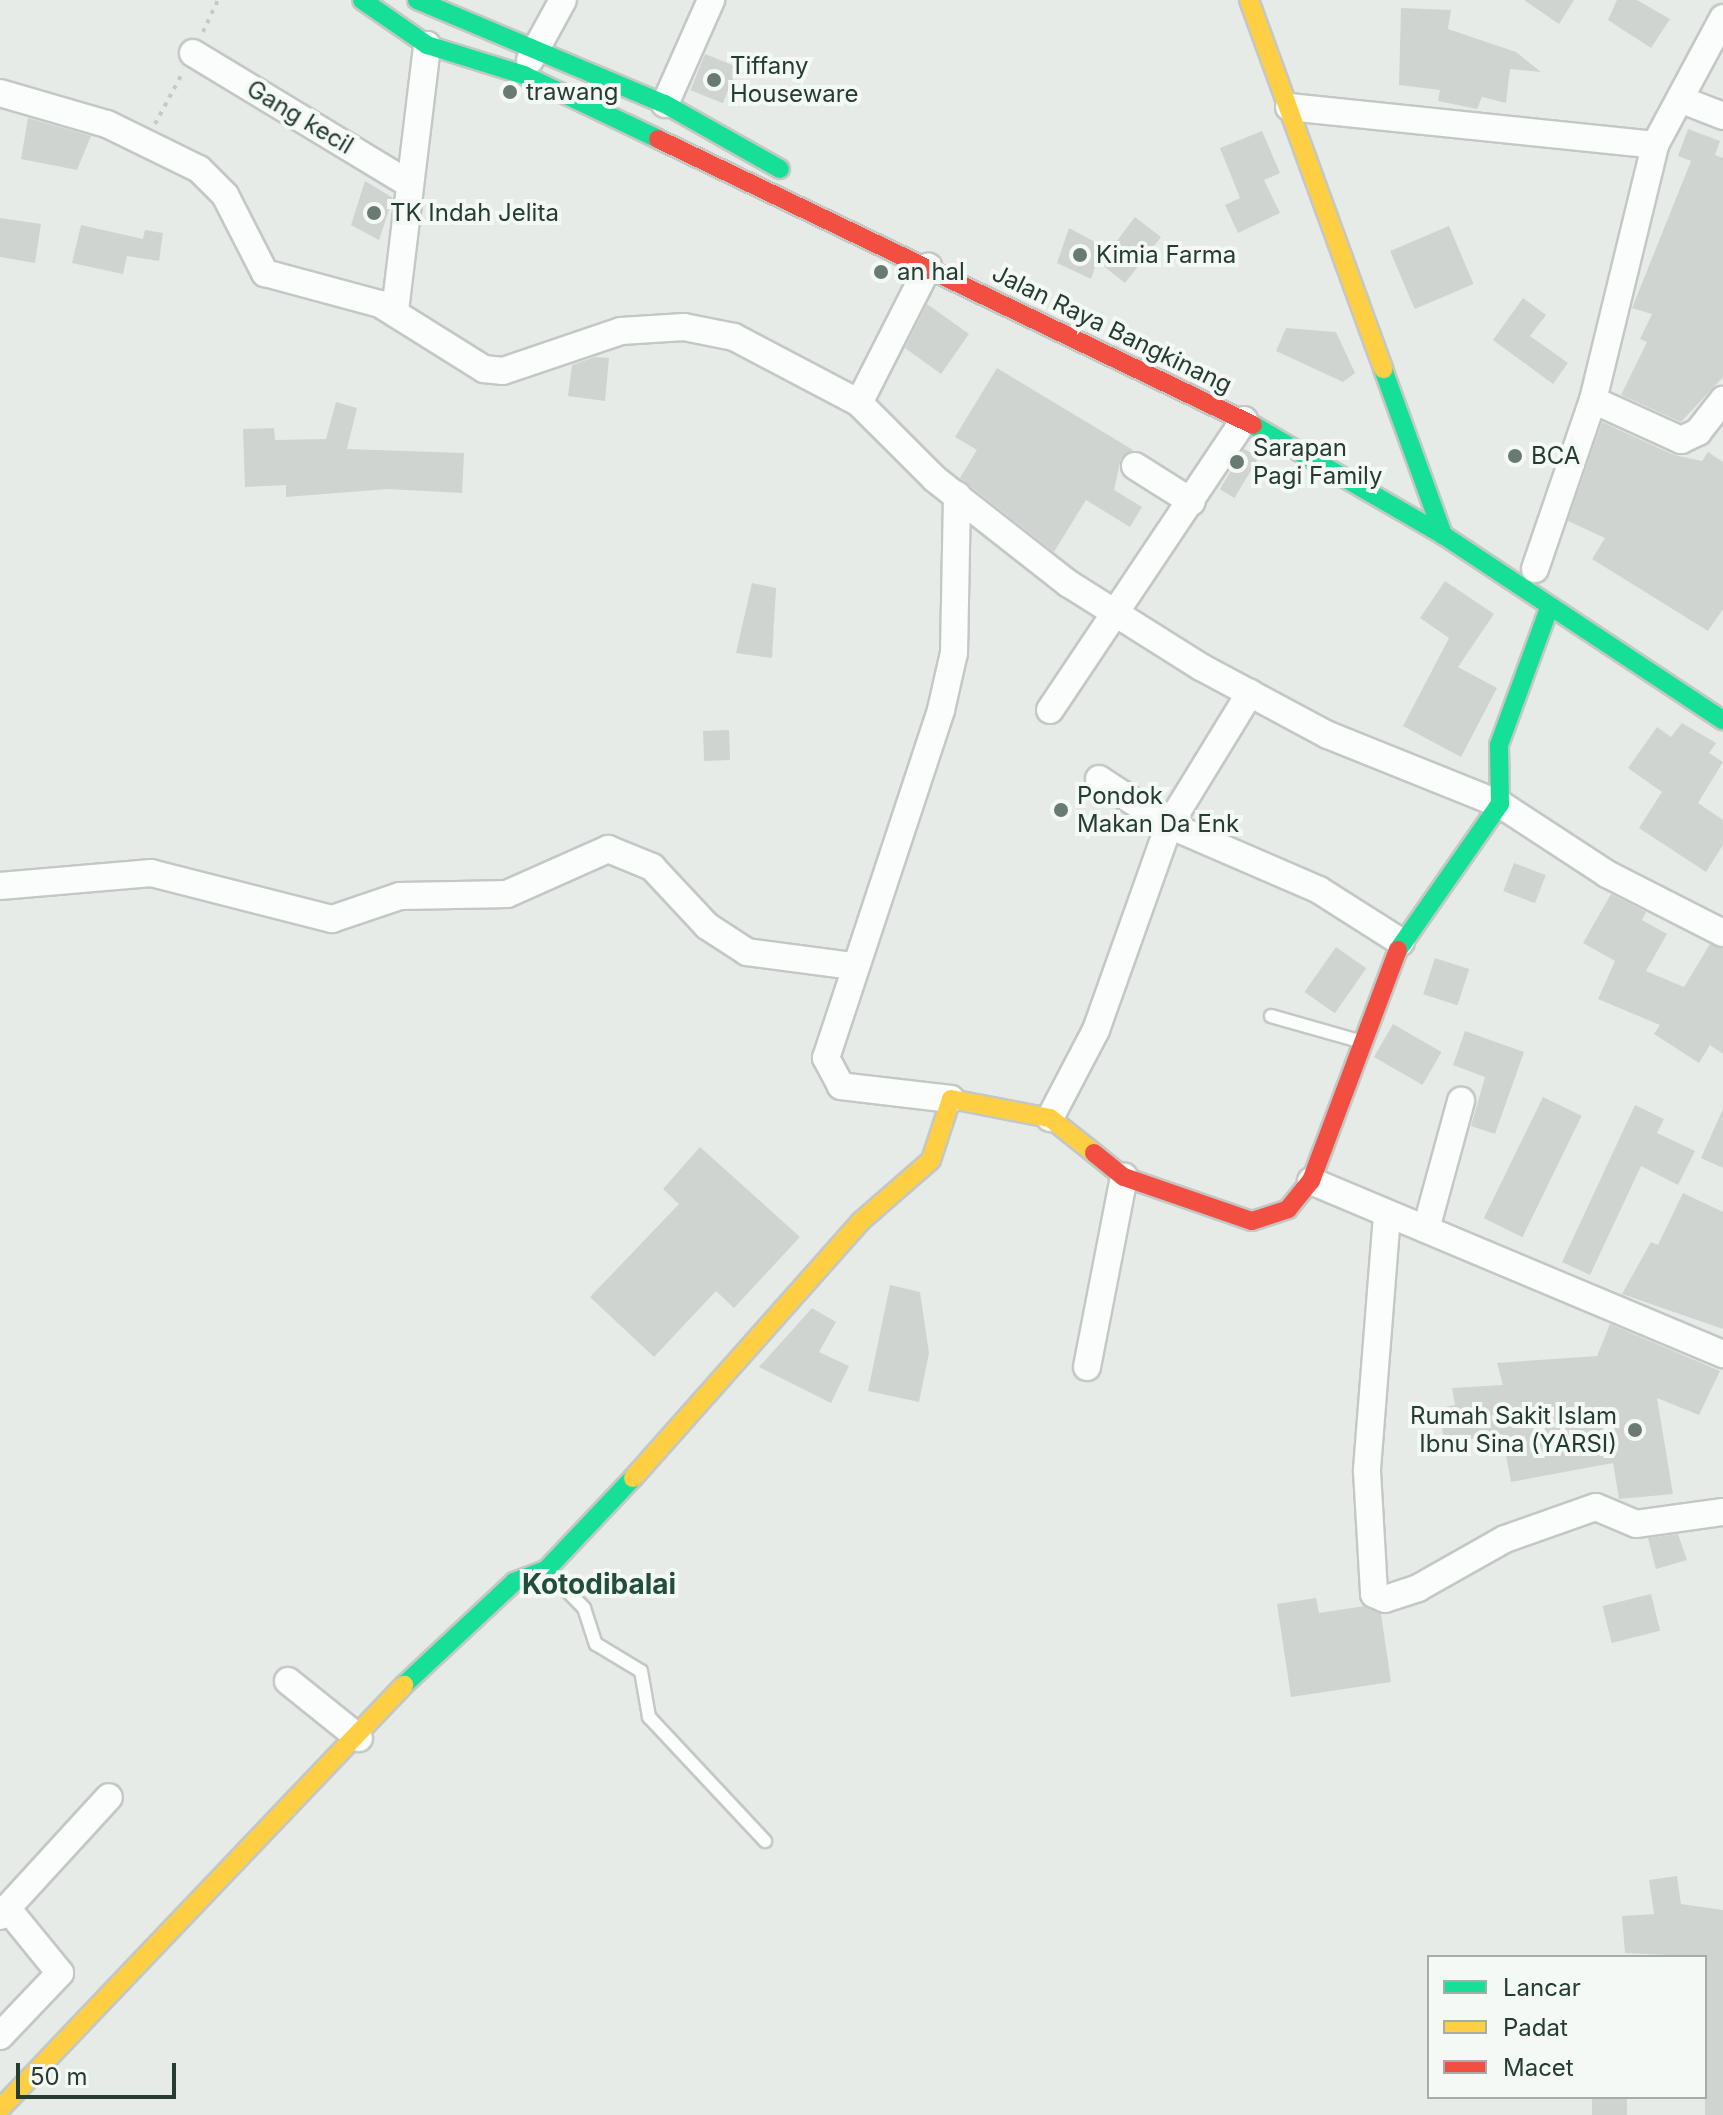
<!DOCTYPE html>
<html>
<head>
<meta charset="utf-8">
<style>
	body { margin:0 }
	#map { position:relative; width:1723px; height:2115px; overflow:hidden; background:#e6ebe8; font-family:Inter,sans-serif }
	div>[style] { position:absolute }
	[style*='--x'] { left:calc(var(--x)*1px); top:calc(var(--y)*1px); width:calc(var(--w)*1px); rotate:calc(var(--a)*1deg) }
	.building>* { inset:0; background:#cfd4d1; transform-origin:0 0 }
	.path>* { height:4px; margin-top:-2px; transform-origin:0; background:repeating-linear-gradient(90deg,#c2cbc6 0 4px,transparent 0 10px) }
	.roads { filter:drop-shadow(2px 0 #c3c8c5) drop-shadow(-2px 0 #c3c8c5) drop-shadow(0 2px #c3c8c5) drop-shadow(0 -2px #c3c8c5) }
	.lane>* { height:12px; margin:-6px; padding:0 6px; transform-origin:6px; border-radius:6px; background:#fbfcfc }
	.street>* { height:26px; margin:-13px; padding:0 13px; transform-origin:13px; border-radius:13px; background:#fbfcfc }
	.fast>* { height:18px; margin:-9px; padding:0 9px; transform-origin:9px; border-radius:9px; background:#16e098 }
	.slow>* { height:18px; margin:-9px; padding:0 9px; transform-origin:9px; border-radius:9px; background:#ffcf43 }
	.jam>* { height:18px; margin:-9px; padding:0 9px; transform-origin:9px; border-radius:9px; background:#f24e42 }
	.dots>* { width:22px; height:22px; translate:-50% -50%; box-sizing:border-box; border:4px solid #f5f9f6; border-radius:50% }
	span { translate:-50% -50%; white-space:nowrap; text-align:center; line-height:1.15; -webkit-text-stroke:8px #f5f9f6; paint-order:stroke }
	.poi-label { font-size:24px; color:#253d31 }
	.left { translate:0 -50%; text-align:left }
	.right { translate:-100% -50%; text-align:right }
	.street-label { font-size:24px; color:#253d31 }
	.quarter-label { font-size:28px; color:#214e39; font-weight:700 }
	.legend { position:absolute; left:1427px; top:1955px; width:280px; height:144px; box-sizing:border-box; background:#f5f9f6; border:2px solid #a2aea7; margin:0; padding:10px 14px; list-style:none; font-size:24px; color:#253d31 }
	.legend li { display:flex; align-items:center; gap:16px; height:40px }
	.legend b { width:40px; border:2px solid #a2aea7 }
	.scale { position:absolute; left:16px; top:2063px; width:160px; height:36px; box-sizing:border-box; border:4px solid #253d31; border-top:0; padding-left:10px; font-size:24px; line-height:28px; white-space:nowrap; color:#253d31; -webkit-text-stroke:6px #f5f9f6; paint-order:stroke }
</style>
</head>
<body>
<div id="map">
	<div class="building">
		<div style="clip-path:polygon(1524px 0,1574px 0,1559px 24px)"></div>
		<div style="clip-path:polygon(1617px 0,1637px 0,1670px 19px,1651px 48px,1608px 20px)"></div>
		<div style="clip-path:polygon(1401px 8px,1451px 10px,1448px 29px,1516px 52px,1541px 72px,1510px 69px,1506px 103px,1482px 97px,1477px 109px,1438px 101px,1440px 90px,1399px 85px)"></div>
		<div style="left:705px;top:54px;width:35px;height:39px;rotate:22deg"></div>
		<div style="clip-path:polygon(28px 118px,91px 136px,77px 170px,21px 159px)"></div>
		<div style="clip-path:polygon(1688px 129px,1720px 141px,1715px 155px,1723px 158px,1723px 377px,1681px 422px,1621px 395px,1647px 342px,1640px 339px,1652px 314px,1632px 308px,1691px 161px,1678px 156px)"></div>
		<div style="clip-path:polygon(1262px 131px,1280px 173px,1264px 180px,1280px 213px,1238px 233px,1225px 205px,1240px 198px,1220px 148px)"></div>
		<div style="clip-path:polygon(365px 181px,393px 198px,379px 240px,351px 225px)"></div>
		<div style="clip-path:polygon(1135px 217px,1161px 237px,1125px 283px,1097px 261px,1091px 279px,1057px 263px,1069px 228px,1110px 250px)"></div>
		<div style="clip-path:polygon(0 218px,41px 224px,35px 263px,0 257px)"></div>
		<div style="clip-path:polygon(81px 225px,143px 239px,145px 230px,163px 233px,159px 261px,127px 256px,123px 274px,72px 263px)"></div>
		<div style="left:1449px;top:226px;width:63px;height:64px;rotate:67deg"></div>
		<div style="clip-path:polygon(1523px 298px,1546px 315px,1530px 336px,1568px 363px,1553px 384px,1493px 340px)"></div>
		<div style="clip-path:polygon(927px 304px,969px 334px,941px 374px,905px 348px)"></div>
		<div style="clip-path:polygon(1286px 328px,1336px 332px,1355px 373px,1343px 382px,1276px 351px)"></div>
		<div style="clip-path:polygon(595px 357px,609px 358px,605px 401px,568px 396px,572px 365px)"></div>
		<div style="clip-path:polygon(997px 368px,1133px 450px,1121px 458px,1114px 490px,1142px 507px,1130px 527px,1086px 500px,1054px 552px,960px 478px,977px 450px,955px 437px)"></div>
		<div style="clip-path:polygon(336px 402px,357px 408px,347px 449px,464px 453px,462px 493px,388px 489px,286px 497px,286px 485px,245px 487px,243px 429px,274px 428px,275px 440px,326px 439px)"></div>
		<div style="clip-path:polygon(1602px 422px,1674px 455px,1702px 461px,1708px 452px,1723px 462px,1723px 609px,1708px 631px,1592px 559px,1605px 538px,1568px 521px)"></div>
		<div style="left:1244px;top:449px;width:17px;height:47px;rotate:31deg"></div>
		<div style="clip-path:polygon(1445px 581px,1494px 614px,1458px 667px,1497px 688px,1461px 757px,1403px 726px,1449px 638px,1420px 618px)"></div>
		<div style="clip-path:polygon(752px 583px,776px 588px,772px 658px,736px 653px)"></div>
		<div style="clip-path:polygon(1682px 723px,1716px 743px,1709px 753px,1723px 762px,1698px 803px,1723px 820px,1723px 845px,1706px 872px,1639px 828px,1662px 792px,1628px 768px,1657px 727px,1671px 737px)"></div>
		<div style="left:729px;top:730px;width:30px;height:26px;rotate:88deg"></div>
		<div style="left:1514px;top:863px;width:34px;height:30px;rotate:21deg"></div>
		<div style="clip-path:polygon(1611px 894px,1646px 912px,1642px 920px,1667px 934px,1646px 971px,1684px 987px,1710px 944px,1723px 949px,1723px 1054px,1710px 1045px,1699px 1063px,1654px 1034px,1660px 1025px,1598px 999px,1615px 961px,1583px 943px)"></div>
		<div style="left:1336px;top:947px;width:37px;height:55px;rotate:35deg"></div>
		<div style="left:1435px;top:958px;width:36px;height:38px;rotate:18deg"></div>
		<div style="left:1393px;top:1024px;width:56px;height:38px;rotate:30deg"></div>
		<div style="clip-path:polygon(1465px 1031px,1524px 1052px,1495px 1134px,1471px 1126px,1485px 1077px,1453px 1065px)"></div>
		<div style="left:1543px;top:1097px;width:43px;height:135px;rotate:26deg"></div>
		<div style="clip-path:polygon(1635px 1105px,1664px 1119px,1657px 1133px,1695px 1151px,1678px 1185px,1641px 1166px,1590px 1275px,1562px 1262px)"></div>
		<div style="clip-path:polygon(1723px 1109px,1723px 1168px,1701px 1158px)"></div>
		<div style="clip-path:polygon(700px 1147px,800px 1237px,734px 1308px,716px 1291px,654px 1357px,590px 1297px,679px 1204px,663px 1189px)"></div>
		<div style="clip-path:polygon(1683px 1193px,1723px 1212px,1723px 1329px,1622px 1294px,1651px 1242px,1658px 1245px)"></div>
		<div style="clip-path:polygon(890px 1285px,920px 1292px,929px 1353px,919px 1402px,868px 1391px)"></div>
		<div style="clip-path:polygon(812px 1308px,836px 1322px,819px 1352px,849px 1366px,831px 1403px,759px 1367px)"></div>
		<div style="clip-path:polygon(1610px 1324px,1720px 1371px,1699px 1415px,1657px 1398px,1673px 1494px,1619px 1499px,1613px 1463px,1511px 1482px,1502px 1434px,1445px 1443px,1438px 1408px,1455px 1405px,1452px 1388px,1503px 1385px,1497px 1363px,1597px 1356px)"></div>
		<div style="clip-path:polygon(1678px 1534px,1687px 1560px,1656px 1569px,1648px 1538px)"></div>
		<div style="left:1651px;top:1594px;width:38px;height:50px;rotate:76deg"></div>
		<div style="clip-path:polygon(1316px 1598px,1319px 1613px,1365px 1606px,1381px 1614px,1391px 1682px,1291px 1697px,1277px 1604px)"></div>
		<div style="clip-path:polygon(1677px 1876px,1681px 1904px,1723px 1910px,1723px 2115px,1705px 2115px,1705px 1957px,1625px 1953px,1622px 1916px,1654px 1914px,1649px 1880px)"></div>
		<div style="left:1592px;top:2097px;width:35px;height:18px"></div>
	</div>
	<div class="path">
		<div style="--x:203;--y:32;--w:35;--a:-65"></div>
		<div style="--x:155;--y:124;--w:59;--a:-61.7"></div>
	</div>
	<div class="roads">
		<div class="lane">
			<div style="--x:1271;--y:1016;--w:91;--a:15.9"></div>
			<div style="--x:548;--y:1571;--w:52;--a:45.8"></div>
			<div style="--x:584;--y:1608;--w:38;--a:72"></div>
			<div style="--x:596;--y:1644;--w:52;--a:31"></div>
			<div style="--x:641;--y:1671;--w:47;--a:80.1"></div>
			<div style="--x:649;--y:1717;--w:170;--a:46.9"></div>
		</div>
		<div class="street">
			<div style="--x:193;--y:53;--w:249;--a:31.2"></div>
			<div style="--x:530;--y:60;--w:68;--a:-61.2"></div>
			<div style="--x:0;--y:93;--w:111;--a:16.2"></div>
			<div style="--x:107;--y:124;--w:102;--a:26.1"></div>
			<div style="--x:199;--y:169;--w:37;--a:45"></div>
			<div style="--x:225;--y:195;--w:88;--a:62.9"></div>
			<div style="--x:265;--y:273;--w:119;--a:15.1"></div>
			<div style="--x:380;--y:304;--w:123;--a:32"></div>
			<div style="--x:484;--y:369;--w:19;--a:6"></div>
			<div style="--x:503;--y:371;--w:125;--a:-18.7"></div>
			<div style="--x:621;--y:331;--w:63;--a:-3.6"></div>
			<div style="--x:684;--y:327;--w:51;--a:11.3"></div>
			<div style="--x:734;--y:337;--w:141;--a:27.8"></div>
			<div style="--x:859;--y:403;--w:107;--a:45"></div>
			<div style="--x:935;--y:479;--w:170;--a:38.1"></div>
			<div style="--x:1069;--y:584;--w:156;--a:32.2"></div>
			<div style="--x:1201;--y:667;--w:144;--a:28.2"></div>
			<div style="--x:1328;--y:735;--w:185;--a:21.9"></div>
			<div style="--x:1500;--y:804;--w:128;--a:33.2"></div>
			<div style="--x:1607;--y:874;--w:130;--a:27"></div>
			<div style="--x:1682;--y:100;--w:44;--a:21.3"></div>
			<div style="--x:665;--y:104;--w:114;--a:-66.1"></div>
			<div style="--x:1289;--y:107;--w:368;--a:5.9"></div>
			<div style="--x:395;--y:311;--w:268;--a:-83.1"></div>
			<div style="--x:1593;--y:400;--w:97;--a:24.4"></div>
			<div style="--x:1681;--y:440;--w:19;--a:-25"></div>
			<div style="--x:1698;--y:432;--w:41;--a:-52"></div>
			<div style="--x:859;--y:403;--w:153;--a:-63.1"></div>
			<div style="--x:1135;--y:466;--w:67;--a:32.3"></div>
			<div style="--x:1535;--y:569;--w:179;--a:-71.1"></div>
			<div style="--x:1593;--y:400;--w:262;--a:-76.3"></div>
			<div style="--x:1655;--y:145;--w:144;--a:-61.8"></div>
			<div style="--x:1050;--y:710;--w:349;--a:-56.2"></div>
			<div style="--x:1099;--y:779;--w:84;--a:33.3"></div>
			<div style="--x:1169;--y:825;--w:163;--a:23.4"></div>
			<div style="--x:1319;--y:890;--w:97;--a:32.4"></div>
			<div style="--x:0;--y:886;--w:152;--a:-4.9"></div>
			<div style="--x:151;--y:873;--w:187;--a:14.3"></div>
			<div style="--x:332;--y:919;--w:72;--a:-18.7"></div>
			<div style="--x:400;--y:896;--w:107;--a:-1.1"></div>
			<div style="--x:507;--y:894;--w:111;--a:-24"></div>
			<div style="--x:608;--y:849;--w:48;--a:22.2"></div>
			<div style="--x:652;--y:867;--w:81;--a:47"></div>
			<div style="--x:707;--y:926;--w:48;--a:33"></div>
			<div style="--x:747;--y:952;--w:108;--a:7.5"></div>
			<div style="--x:951;--y:1099;--w:111;--a:-173.3"></div>
			<div style="--x:841;--y:1086;--w:32;--a:-118"></div>
			<div style="--x:826;--y:1058;--w:367;--a:-71.7"></div>
			<div style="--x:941;--y:710;--w:58;--a:-77.2"></div>
			<div style="--x:954;--y:653;--w:158;--a:-88.9"></div>
			<div style="--x:1050;--y:1118;--w:99;--a:-62.4"></div>
			<div style="--x:1096;--y:1030;--w:218;--a:-70.4"></div>
			<div style="--x:1169;--y:825;--w:155;--a:-58.5"></div>
			<div style="--x:1311;--y:1181;--w:447;--a:22.8"></div>
			<div style="--x:1387;--y:1215;--w:257;--a:94.5"></div>
			<div style="--x:1367;--y:1471;--w:123;--a:86.7"></div>
			<div style="--x:1374;--y:1594;--w:12;--a:24"></div>
			<div style="--x:1385;--y:1599;--w:35;--a:-18"></div>
			<div style="--x:1418;--y:1588;--w:100;--a:-29.4"></div>
			<div style="--x:1505;--y:1539;--w:96;--a:-19.4"></div>
			<div style="--x:1596;--y:1507;--w:43;--a:23"></div>
			<div style="--x:1636;--y:1524;--w:88;--a:-7.9"></div>
			<div style="--x:1426;--y:1229;--w:133;--a:-74.7"></div>
			<div style="--x:1087;--y:1367;--w:194;--a:-79"></div>
			<div style="--x:288;--y:1681;--w:91;--a:38.8"></div>
			<div style="--x:0;--y:1916;--w:161;--a:-47.5"></div>
			<div style="--x:0;--y:2036;--w:87;--a:-46.4"></div>
			<div style="--x:60;--y:1973;--w:84;--a:-129.2"></div>
		</div>
		<div class="fast">
			<div style="--x:362;--y:0;--w:79;--a:34.7"></div>
			<div style="--x:427;--y:45;--w:102;--a:17.2"></div>
			<div style="--x:524;--y:75;--w:148;--a:25.5"></div>
			<div style="--x:417;--y:0;--w:269;--a:22.8"></div>
			<div style="--x:665;--y:104;--w:132;--a:29.5"></div>
			<div style="--x:1383;--y:369;--w:177;--a:70.1"></div>
			<div style="--x:1253;--y:425;--w:220;--a:30.1"></div>
			<div style="--x:1443;--y:535;--w:336;--a:33.5"></div>
			<div style="--x:1398;--y:950;--w:178;--a:-55.1"></div>
			<div style="--x:1500;--y:804;--w:59;--a:-91"></div>
			<div style="--x:1499;--y:745;--w:143;--a:-69.9"></div>
			<div style="--x:404;--y:1685;--w:151;--a:-43.1"></div>
			<div style="--x:514;--y:1582;--w:34;--a:-21"></div>
			<div style="--x:546;--y:1570;--w:127;--a:-46.6"></div>
		</div>
		<div class="slow">
			<div style="--x:1249;--y:0;--w:393;--a:70"></div>
			<div style="--x:633;--y:1478;--w:342;--a:-48.4"></div>
			<div style="--x:860;--y:1222;--w:94;--a:-41.1"></div>
			<div style="--x:931;--y:1160;--w:64;--a:-71.8"></div>
			<div style="--x:951;--y:1099;--w:101;--a:10.9"></div>
			<div style="--x:1050;--y:1118;--w:56;--a:38.5"></div>
			<div style="--x:0;--y:2109;--w:586;--a:-46.38"></div>
		</div>
		<div class="jam">
			<div style="--x:658;--y:139;--w:660;--a:25.67"></div>
			<div style="--x:1094;--y:1153;--w:38;--a:39"></div>
			<div style="--x:1124;--y:1177;--w:135;--a:19"></div>
			<div style="--x:1252;--y:1221;--w:38;--a:-18"></div>
			<div style="--x:1288;--y:1209;--w:36;--a:-51"></div>
			<div style="--x:1311;--y:1181;--w:247;--a:-69.4"></div>
		</div>
	</div>
	<div class="dots">
		<div style="left:714px;top:80px;background:#697a71"></div>
		<div style="left:510px;top:92px;background:#697a71"></div>
		<div style="left:374px;top:213px;background:#697a71"></div>
		<div style="left:1080px;top:255px;background:#697a71"></div>
		<div style="left:881px;top:272px;background:#697a71"></div>
		<div style="left:1515px;top:456px;background:#697a71"></div>
		<div style="left:1237px;top:462px;background:#697a71"></div>
		<div style="left:1061px;top:810px;background:#697a71"></div>
		<div style="left:1635px;top:1430px;background:#697a71"></div>
	</div>
	<div class="poi-label">
		<span class="left" style="left:730px;top:80px">Tiffany<br>Houseware</span>
		<span class="left" style="left:526px;top:92px">trawang</span>
		<span class="left" style="left:390px;top:213px">TK Indah Jelita</span>
		<span class="left" style="left:1096px;top:255px">Kimia Farma</span>
		<span class="left" style="left:897px;top:272px">an hal</span>
		<span class="left" style="left:1253px;top:462px">Sarapan<br>Pagi Family</span>
		<span class="left" style="left:1531px;top:456px">BCA</span>
		<span class="left" style="left:1077px;top:810px">Pondok<br>Makan Da Enk</span>
		<span class="right" style="left:1617px;top:1430px">Rumah Sakit Islam<br>Ibnu Sina (YARSI)</span>
	</div>
	<div class="street-label">
		<span style="left:300px;top:117px;rotate:31deg">Gang kecil</span>
		<span style="left:1112px;top:329px;rotate:26deg">Jalan Raya Bangkinang</span>
	</div>
	<div class="quarter-label">
		<span style="left:599px;top:1584px">Kotodibalai</span>
	</div>
	<ul class="legend">
	<li><b style="height:10px;background:#16e098"></b>Lancar</li>
	<li><b style="height:10px;background:#ffcf43"></b>Padat</li>
	<li><b style="height:10px;background:#f24e42"></b>Macet</li>
	</ul>
	<div class="scale">50 m</div>
</div>
</body>
</html>
